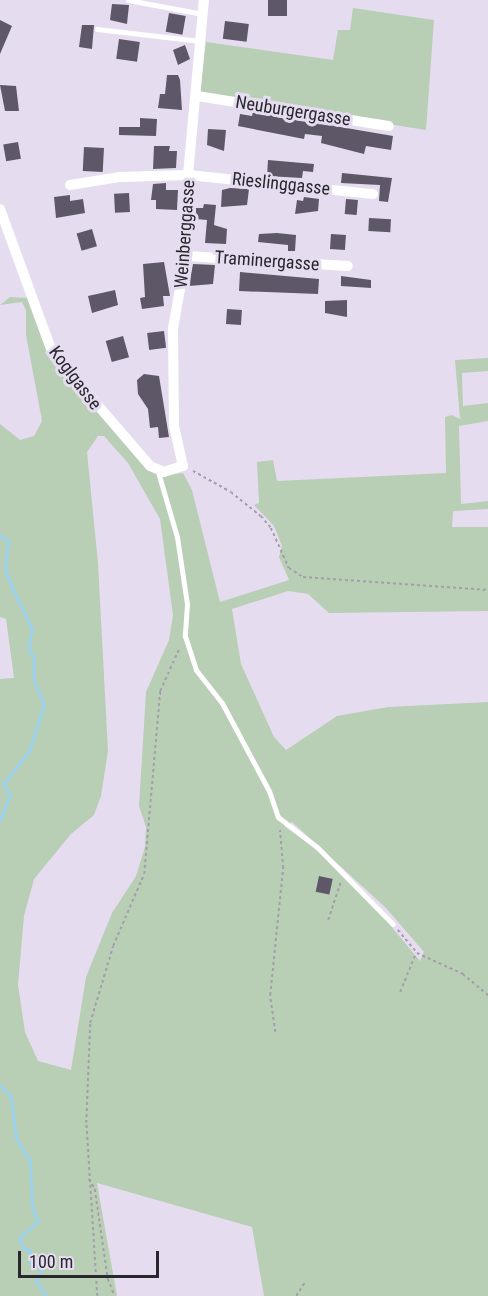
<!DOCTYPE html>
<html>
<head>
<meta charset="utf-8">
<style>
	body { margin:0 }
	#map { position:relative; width:488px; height:1296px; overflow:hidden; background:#e5ddef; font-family:"Roboto Condensed",sans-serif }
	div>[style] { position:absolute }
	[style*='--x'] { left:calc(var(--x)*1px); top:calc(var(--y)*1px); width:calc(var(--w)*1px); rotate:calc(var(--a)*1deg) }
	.green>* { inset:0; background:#b8ceb5 }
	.stream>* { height:3px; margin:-1.5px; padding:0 1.5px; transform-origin:1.5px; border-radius:1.5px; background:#9bd2ed }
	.building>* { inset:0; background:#5e5767; transform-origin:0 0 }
	.path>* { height:1.5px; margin-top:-0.75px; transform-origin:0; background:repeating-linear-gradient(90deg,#a49eac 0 3px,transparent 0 6px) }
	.lane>* { height:5px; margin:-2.5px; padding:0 2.5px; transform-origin:2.5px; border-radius:2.5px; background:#fff }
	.street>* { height:10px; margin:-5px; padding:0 5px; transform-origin:5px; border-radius:5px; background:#fff }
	span { translate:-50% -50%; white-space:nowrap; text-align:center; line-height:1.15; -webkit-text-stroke:6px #e5ddef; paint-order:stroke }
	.street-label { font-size:18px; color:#29262d }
	.scale { position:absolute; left:18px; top:1251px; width:141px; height:27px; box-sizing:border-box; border:3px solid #29262d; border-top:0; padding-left:8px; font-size:18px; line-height:21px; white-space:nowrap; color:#29262d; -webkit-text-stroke:4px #e5ddef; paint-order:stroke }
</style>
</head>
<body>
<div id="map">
	<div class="green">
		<div style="clip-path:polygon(353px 8px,434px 20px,426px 130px,200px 94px,206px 42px,333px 60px,338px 30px,350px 30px)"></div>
		<div style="clip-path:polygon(evenodd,10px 297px,29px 298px,46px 345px,148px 468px,167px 475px,183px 473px,192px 490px,220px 602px,289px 580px,279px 557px,282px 546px,274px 526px,254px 505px,259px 503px,257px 462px,273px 460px,277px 481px,446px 473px,445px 417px,452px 415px,460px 419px,455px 360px,488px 358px,488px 371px,462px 373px,463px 406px,488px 403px,488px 421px,459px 426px,461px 504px,488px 501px,488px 509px,453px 511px,452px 527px,488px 527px,488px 611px,329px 613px,308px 594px,288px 591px,232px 609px,241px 664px,274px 737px,286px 750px,337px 716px,388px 707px,488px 702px,488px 1296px,264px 1296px,252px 1227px,97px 1183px,117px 1296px,0 1296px,0 679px,14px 678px,6px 619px,0 617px,0 424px,20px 440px,34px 436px,42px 421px,26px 335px,26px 310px,22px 302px,0 305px,10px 297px,98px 436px,104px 436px,128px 463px,160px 519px,173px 615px,169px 640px,146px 692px,139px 806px,146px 827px,145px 847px,136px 876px,112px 913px,86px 977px,71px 1070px,38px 1061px,25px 1032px,18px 985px,24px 916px,34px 879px,71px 834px,94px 815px,101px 796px,108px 751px,98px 563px,87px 452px,98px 436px,10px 297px,292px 822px,386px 908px,424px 952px,420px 961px,390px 925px,315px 848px,284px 826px,292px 822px)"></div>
	</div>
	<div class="stream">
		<div style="--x:0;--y:535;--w:10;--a:37"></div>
		<div style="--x:8;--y:541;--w:27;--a:96"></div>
		<div style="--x:5;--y:568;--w:18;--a:71"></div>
		<div style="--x:11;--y:585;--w:49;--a:64.5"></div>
		<div style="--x:32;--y:629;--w:17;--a:103"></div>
		<div style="--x:28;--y:646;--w:16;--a:68"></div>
		<div style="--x:34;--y:661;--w:20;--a:90"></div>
		<div style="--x:34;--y:681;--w:25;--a:67"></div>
		<div style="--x:44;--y:704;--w:49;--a:107.7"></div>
		<div style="--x:29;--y:751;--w:42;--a:128.2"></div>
		<div style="--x:3;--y:784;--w:12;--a:55"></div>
		<div style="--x:10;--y:794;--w:28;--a:111"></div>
		<div style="--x:0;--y:1085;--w:16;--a:47"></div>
		<div style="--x:11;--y:1097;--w:41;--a:83"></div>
		<div style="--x:16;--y:1138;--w:27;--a:59"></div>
		<div style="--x:30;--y:1161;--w:46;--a:87.5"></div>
		<div style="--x:32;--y:1207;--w:15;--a:67"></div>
		<div style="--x:38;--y:1221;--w:25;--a:138"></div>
		<div style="--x:19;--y:1238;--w:11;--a:68"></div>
		<div style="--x:23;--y:1248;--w:7;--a:16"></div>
		<div style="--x:30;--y:1250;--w:13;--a:90"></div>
		<div style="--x:30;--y:1263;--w:13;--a:18"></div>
		<div style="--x:42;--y:1267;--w:15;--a:113"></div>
		<div style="--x:36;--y:1281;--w:18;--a:56"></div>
	</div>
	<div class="building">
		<div style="left:268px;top:0;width:19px;height:16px"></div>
		<div style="clip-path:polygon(112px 4px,129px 5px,127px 24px,110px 20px)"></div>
		<div style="left:169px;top:13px;width:17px;height:19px;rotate:10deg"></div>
		<div style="clip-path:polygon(0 20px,12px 26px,0 54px)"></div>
		<div style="left:225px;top:21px;width:24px;height:18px;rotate:7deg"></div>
		<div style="clip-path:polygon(82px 25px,94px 25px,92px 49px,79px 47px)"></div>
		<div style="left:119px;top:39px;width:21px;height:20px;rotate:8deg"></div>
		<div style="clip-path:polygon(185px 45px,190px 59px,178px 65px,173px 50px)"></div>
		<div style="clip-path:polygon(167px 75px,178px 75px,180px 80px,182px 110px,158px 108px,160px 94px,165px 94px)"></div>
		<div style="clip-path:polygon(0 85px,16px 86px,19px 111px,5px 111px)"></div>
		<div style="clip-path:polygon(253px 112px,393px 136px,391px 150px,366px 146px,364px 154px,321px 143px,322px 136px,305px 134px,304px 139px,238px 126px,240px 114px,252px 116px)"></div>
		<div style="clip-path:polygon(140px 118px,157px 119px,156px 136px,119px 135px,119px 127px,140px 127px)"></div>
		<div style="clip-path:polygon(208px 129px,226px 130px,224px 151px,207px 145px)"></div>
		<div style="left:18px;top:142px;width:17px;height:15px;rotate:80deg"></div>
		<div style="clip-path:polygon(154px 146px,170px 146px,169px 151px,177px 151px,176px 168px,153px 169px)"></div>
		<div style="left:84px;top:147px;width:20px;height:24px;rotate:3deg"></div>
		<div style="clip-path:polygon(268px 160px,314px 164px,313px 172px,303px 171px,302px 178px,267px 176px)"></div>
		<div style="clip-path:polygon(342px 173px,392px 178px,388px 202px,379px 201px,380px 185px,341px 183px)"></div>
		<div style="clip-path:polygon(166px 183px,166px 190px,178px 190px,177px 210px,156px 209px,156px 200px,151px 200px,153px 184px)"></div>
		<div style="clip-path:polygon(230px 188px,249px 189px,247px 205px,221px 207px,222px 190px)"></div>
		<div style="left:129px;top:193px;width:19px;height:15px;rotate:87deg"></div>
		<div style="clip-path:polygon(70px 195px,70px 201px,83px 199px,85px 213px,56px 218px,54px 197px)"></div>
		<div style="clip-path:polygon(304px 197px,319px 199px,318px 211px,295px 214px,297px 200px,303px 201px)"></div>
		<div style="left:346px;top:199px;width:12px;height:15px;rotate:5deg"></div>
		<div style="clip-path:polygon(204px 204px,216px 205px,214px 225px,227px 229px,226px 244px,205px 243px,207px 220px,196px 219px,196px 208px,203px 208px)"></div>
		<div style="left:369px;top:218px;width:22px;height:13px;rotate:3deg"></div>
		<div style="left:92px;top:229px;width:18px;height:16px;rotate:74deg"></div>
		<div style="clip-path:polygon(277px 233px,296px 235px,295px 251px,288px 251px,288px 245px,258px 242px,259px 234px)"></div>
		<div style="left:331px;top:234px;width:15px;height:15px;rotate:4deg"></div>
		<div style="clip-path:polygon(164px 262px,170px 296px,163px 296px,164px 306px,142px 309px,140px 298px,145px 297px,143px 264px)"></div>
		<div style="clip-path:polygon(193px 264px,215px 265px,213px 284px,189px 286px)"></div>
		<div style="clip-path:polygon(240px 272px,319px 279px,318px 294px,239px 291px)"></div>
		<div style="clip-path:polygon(341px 276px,371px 280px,371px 288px,341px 286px)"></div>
		<div style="clip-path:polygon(115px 290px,118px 305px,92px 313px,88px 296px)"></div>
		<div style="clip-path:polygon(347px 300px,347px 317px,325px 313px,325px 301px)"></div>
		<div style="left:227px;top:309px;width:15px;height:15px;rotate:4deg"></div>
		<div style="left:164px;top:331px;width:17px;height:17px;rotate:83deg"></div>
		<div style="left:123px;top:336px;width:22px;height:18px;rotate:74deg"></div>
		<div style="clip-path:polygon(144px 374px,159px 376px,169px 437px,159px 438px,158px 427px,150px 428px,148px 409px,138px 394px,137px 380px)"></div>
		<div style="left:319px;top:876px;width:14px;height:16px;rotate:12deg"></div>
	</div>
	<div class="path">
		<div style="--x:193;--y:471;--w:43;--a:28.9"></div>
		<div style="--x:231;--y:492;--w:38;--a:39"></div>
		<div style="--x:261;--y:516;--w:16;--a:50"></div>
		<div style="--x:271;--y:528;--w:44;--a:65.8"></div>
		<div style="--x:289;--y:568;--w:17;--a:33"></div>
		<div style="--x:303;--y:577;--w:185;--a:4"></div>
		<div style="--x:328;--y:920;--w:41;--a:-71.6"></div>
		<div style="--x:398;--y:930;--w:30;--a:50"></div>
		<div style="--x:417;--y:953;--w:51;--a:24.5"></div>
		<div style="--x:463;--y:974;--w:33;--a:40"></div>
		<div style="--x:400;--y:992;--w:42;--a:-67.7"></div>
		<div style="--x:275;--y:1032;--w:37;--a:-98"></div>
		<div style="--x:270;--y:995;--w:128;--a:-84.2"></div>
		<div style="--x:283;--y:868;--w:38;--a:-95"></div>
		<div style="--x:89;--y:1179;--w:12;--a:59"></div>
		<div style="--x:95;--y:1189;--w:91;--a:81.8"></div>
		<div style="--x:108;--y:1279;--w:18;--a:68"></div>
		<div style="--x:97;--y:1296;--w:173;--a:-93.6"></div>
		<div style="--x:86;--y:1123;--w:100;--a:-87.7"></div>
		<div style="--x:90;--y:1023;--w:80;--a:-73.4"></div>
		<div style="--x:113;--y:946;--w:78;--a:-66.7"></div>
		<div style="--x:144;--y:874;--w:184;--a:-85"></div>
		<div style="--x:160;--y:691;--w:48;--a:-65.6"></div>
		<div style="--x:296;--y:1296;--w:17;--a:-57"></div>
	</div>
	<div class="lane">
		<div style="--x:128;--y:0;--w:76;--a:10.6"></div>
		<div style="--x:97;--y:29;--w:104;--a:6.6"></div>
		<div style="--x:158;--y:472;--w:68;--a:73.7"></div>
		<div style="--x:177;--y:537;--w:68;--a:81.5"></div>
		<div style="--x:187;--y:604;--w:32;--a:94"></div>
		<div style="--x:185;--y:636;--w:36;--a:72"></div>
		<div style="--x:196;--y:670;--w:42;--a:51.8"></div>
		<div style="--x:222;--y:703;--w:100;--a:61.9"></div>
		<div style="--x:269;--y:791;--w:28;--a:71"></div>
		<div style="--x:278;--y:817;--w:49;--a:37.6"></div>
		<div style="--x:317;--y:847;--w:108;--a:45.4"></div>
	</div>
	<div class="street">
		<div style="--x:197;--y:96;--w:194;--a:8.9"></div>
		<div style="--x:70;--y:185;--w:51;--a:-9.1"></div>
		<div style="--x:120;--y:177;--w:68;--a:-1.7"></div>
		<div style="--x:188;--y:175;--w:186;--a:5.9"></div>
		<div style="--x:0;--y:209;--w:152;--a:70"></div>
		<div style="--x:52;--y:352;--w:150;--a:49.3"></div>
		<div style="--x:150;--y:466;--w:15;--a:23"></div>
		<div style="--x:164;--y:472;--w:20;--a:-18"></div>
		<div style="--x:183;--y:466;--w:41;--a:-102.7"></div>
		<div style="--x:174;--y:426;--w:98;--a:-90.6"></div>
		<div style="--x:173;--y:328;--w:73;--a:-79.8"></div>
		<div style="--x:186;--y:256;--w:81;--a:-88.6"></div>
		<div style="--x:188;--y:175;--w:176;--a:-84.8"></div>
		<div style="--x:186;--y:256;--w:162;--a:3.5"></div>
	</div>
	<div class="street-label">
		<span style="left:293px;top:111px;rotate:9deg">Neuburgergasse</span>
		<span style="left:281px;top:184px;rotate:6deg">Rieslinggasse</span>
		<span style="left:185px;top:234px;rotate:-86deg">Weinberggasse</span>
		<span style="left:267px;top:261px;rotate:4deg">Traminergasse</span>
		<span style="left:75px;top:378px;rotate:53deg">Koglgasse</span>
	</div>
	<div class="scale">100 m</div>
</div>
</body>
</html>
